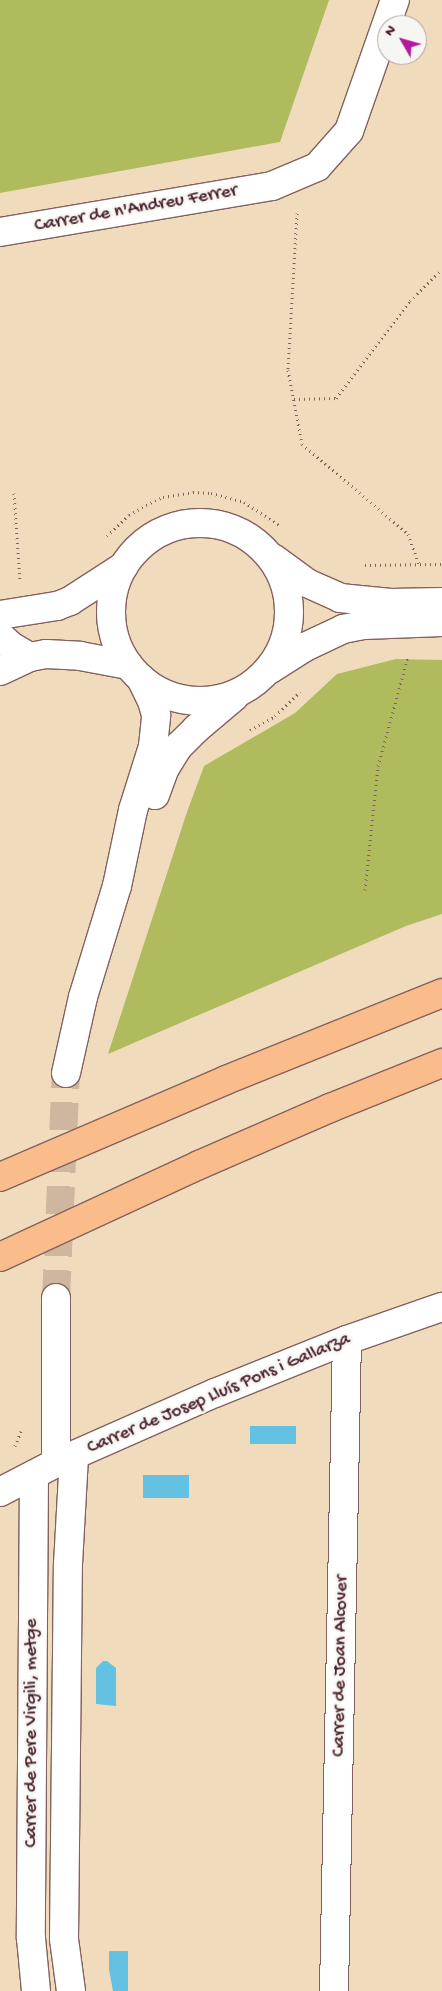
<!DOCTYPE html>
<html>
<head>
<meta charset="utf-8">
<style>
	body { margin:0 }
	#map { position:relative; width:442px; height:1991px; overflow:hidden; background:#f0dcbc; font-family:"Gochi Hand",sans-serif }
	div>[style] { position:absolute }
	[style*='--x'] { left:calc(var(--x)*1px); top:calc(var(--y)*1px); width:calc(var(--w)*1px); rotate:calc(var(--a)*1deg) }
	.green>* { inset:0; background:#afbb5d }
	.water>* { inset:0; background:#63c1e1; transform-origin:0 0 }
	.minor-tunnel>* { height:28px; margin-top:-14px; transform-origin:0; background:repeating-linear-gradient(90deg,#cfb69f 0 28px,transparent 0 42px) }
	.path>* { height:3px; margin-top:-1.5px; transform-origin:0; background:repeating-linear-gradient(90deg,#84615e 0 1px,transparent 0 5px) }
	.roads { filter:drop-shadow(1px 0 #84615e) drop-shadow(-1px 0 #84615e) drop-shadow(0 1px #84615e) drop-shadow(0 -1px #84615e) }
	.minor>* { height:28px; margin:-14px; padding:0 14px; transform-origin:14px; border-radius:14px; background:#fff }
	.minor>.ring { margin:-14px; padding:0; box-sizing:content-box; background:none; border:28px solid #fff; border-radius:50% }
	.highway>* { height:28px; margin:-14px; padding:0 14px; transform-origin:14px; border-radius:14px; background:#fabc8b }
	span { translate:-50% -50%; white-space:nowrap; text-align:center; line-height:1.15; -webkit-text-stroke:5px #f6f6f2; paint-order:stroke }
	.street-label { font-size:19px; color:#4a1f2b }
	.north { position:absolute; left:377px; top:15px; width:50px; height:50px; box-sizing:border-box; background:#f6f6f2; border:1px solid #b1a0a2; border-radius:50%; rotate:308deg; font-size:14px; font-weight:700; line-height:20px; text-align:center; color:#4a1f2b }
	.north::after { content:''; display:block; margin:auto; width:18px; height:22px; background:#b5179e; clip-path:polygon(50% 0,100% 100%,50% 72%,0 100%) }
</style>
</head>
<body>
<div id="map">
	<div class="green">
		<div style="clip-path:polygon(0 0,329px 0,280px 142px,0 193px)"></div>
		<div style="clip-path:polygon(396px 659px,442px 660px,442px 914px,406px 926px,108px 1054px,187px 812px,204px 766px,295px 713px,337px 674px)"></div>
	</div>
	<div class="water">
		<div style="left:250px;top:1426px;width:46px;height:18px"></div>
		<div style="left:143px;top:1475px;width:46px;height:23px"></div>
		<div style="clip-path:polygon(103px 1661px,107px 1661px,116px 1668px,116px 1706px,96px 1704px,96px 1668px)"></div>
		<div style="clip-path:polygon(109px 1951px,128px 1951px,128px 1991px,113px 1991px,109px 1970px)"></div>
	</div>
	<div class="minor-tunnel">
		<div style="--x:56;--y:1298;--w:225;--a:-87.5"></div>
	</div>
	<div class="path">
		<div style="--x:297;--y:213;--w:157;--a:93.3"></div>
		<div style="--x:288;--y:370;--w:75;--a:79.3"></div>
		<div style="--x:302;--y:444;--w:139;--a:40.3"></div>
		<div style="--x:408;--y:534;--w:33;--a:70"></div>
		<div style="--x:294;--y:399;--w:42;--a:-1.4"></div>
		<div style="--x:336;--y:398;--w:122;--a:-52.7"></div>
		<div style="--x:410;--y:301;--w:45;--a:-45"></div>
		<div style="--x:14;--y:493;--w:87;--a:86.1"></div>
		<div style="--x:107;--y:536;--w:30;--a:-44"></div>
		<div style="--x:129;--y:515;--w:20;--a:-30"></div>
		<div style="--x:146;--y:505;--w:19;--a:-25"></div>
		<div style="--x:163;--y:497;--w:30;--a:-9"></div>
		<div style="--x:193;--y:492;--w:18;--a:3"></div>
		<div style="--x:211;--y:493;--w:34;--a:15"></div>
		<div style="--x:244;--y:502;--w:42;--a:33.3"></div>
		<div style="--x:365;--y:565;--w:77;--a:-0.7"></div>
		<div style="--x:250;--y:730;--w:29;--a:-29"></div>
		<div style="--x:275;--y:716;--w:35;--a:-44"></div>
		<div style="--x:365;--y:890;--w:125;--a:-84"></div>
		<div style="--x:378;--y:766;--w:114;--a:-74.7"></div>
		<div style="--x:15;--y:1446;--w:16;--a:-68"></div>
	</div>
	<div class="roads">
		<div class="minor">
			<div style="--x:0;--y:232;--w:276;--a:-9.6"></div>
			<div style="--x:272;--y:186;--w:49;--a:-22.9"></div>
			<div style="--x:317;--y:167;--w:48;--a:-48.4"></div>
			<div style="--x:349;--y:131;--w:139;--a:-70.7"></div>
			<div class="ring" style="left:111px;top:523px;width:150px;height:150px"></div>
			<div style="--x:273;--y:558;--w:42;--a:36.3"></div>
			<div style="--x:307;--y:583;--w:36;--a:24"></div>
			<div style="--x:340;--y:598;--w:51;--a:5.6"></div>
			<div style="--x:391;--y:603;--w:51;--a:-1.1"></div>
			<div style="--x:0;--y:615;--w:58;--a:-9"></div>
			<div style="--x:57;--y:606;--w:14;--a:-21"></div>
			<div style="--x:70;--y:601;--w:64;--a:-32.9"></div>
			<div style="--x:0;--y:636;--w:15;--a:42"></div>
			<div style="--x:11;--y:646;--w:22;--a:30"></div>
			<div style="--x:269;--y:670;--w:43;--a:-32.6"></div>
			<div style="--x:305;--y:647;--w:42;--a:-25.3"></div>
			<div style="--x:343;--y:629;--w:21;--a:-11"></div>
			<div style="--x:364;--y:625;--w:78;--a:-2.2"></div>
			<div style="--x:0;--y:671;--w:33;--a:-25"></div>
			<div style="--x:30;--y:657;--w:16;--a:-11"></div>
			<div style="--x:46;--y:654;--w:34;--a:3"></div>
			<div style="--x:80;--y:656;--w:49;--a:10.6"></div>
			<div style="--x:155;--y:795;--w:29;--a:-70"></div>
			<div style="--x:165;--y:768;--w:26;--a:-58"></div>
			<div style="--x:179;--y:746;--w:24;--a:-45"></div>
			<div style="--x:196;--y:729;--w:50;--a:-40.1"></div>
			<div style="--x:66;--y:1073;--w:78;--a:-77.4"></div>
			<div style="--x:83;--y:997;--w:116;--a:-73"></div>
			<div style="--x:117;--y:886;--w:78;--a:-78.1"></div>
			<div style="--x:133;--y:810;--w:67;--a:-72.6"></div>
			<div style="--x:153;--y:746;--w:31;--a:-84"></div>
			<div style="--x:156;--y:715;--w:15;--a:-106"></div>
			<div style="--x:152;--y:701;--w:25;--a:-116"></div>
			<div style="--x:56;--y:1463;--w:165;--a:-90"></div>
			<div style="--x:34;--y:1475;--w:463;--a:90.4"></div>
			<div style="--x:31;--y:1938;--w:53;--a:84.6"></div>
			<div style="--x:0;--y:1492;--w:63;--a:-27.4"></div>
			<div style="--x:56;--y:1463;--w:174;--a:-23.8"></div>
			<div style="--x:215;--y:1393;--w:142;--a:-21.9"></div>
			<div style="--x:347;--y:1340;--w:101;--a:-19.2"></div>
			<div style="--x:71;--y:1991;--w:52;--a:-97.7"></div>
			<div style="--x:64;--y:1939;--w:375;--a:-89.4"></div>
			<div style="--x:68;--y:1564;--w:109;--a:-86.8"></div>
			<div style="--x:334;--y:1991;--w:651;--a:-88.86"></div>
		</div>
		<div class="highway">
			<div style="--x:0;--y:1177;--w:246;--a:-23.2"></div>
			<div style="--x:226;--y:1080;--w:233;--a:-21.9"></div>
			<div style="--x:0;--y:1257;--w:219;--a:-24.8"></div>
			<div style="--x:199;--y:1165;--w:143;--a:-23.5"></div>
			<div style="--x:330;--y:1108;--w:121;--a:-21.9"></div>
		</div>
	</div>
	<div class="street-label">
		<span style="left:136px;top:209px;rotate:-10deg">Carrer de n'Andreu Ferrer</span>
		<span style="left:219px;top:1394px;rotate:-23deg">Carrer de Josep Lluís Pons i Gallarza</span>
		<span style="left:341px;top:1666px;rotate:-89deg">Carrer de Joan Alcover</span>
		<span style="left:32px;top:1733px;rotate:-90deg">Carrer de Pere Virgili, metge</span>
	</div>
	<div class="north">N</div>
</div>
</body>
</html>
